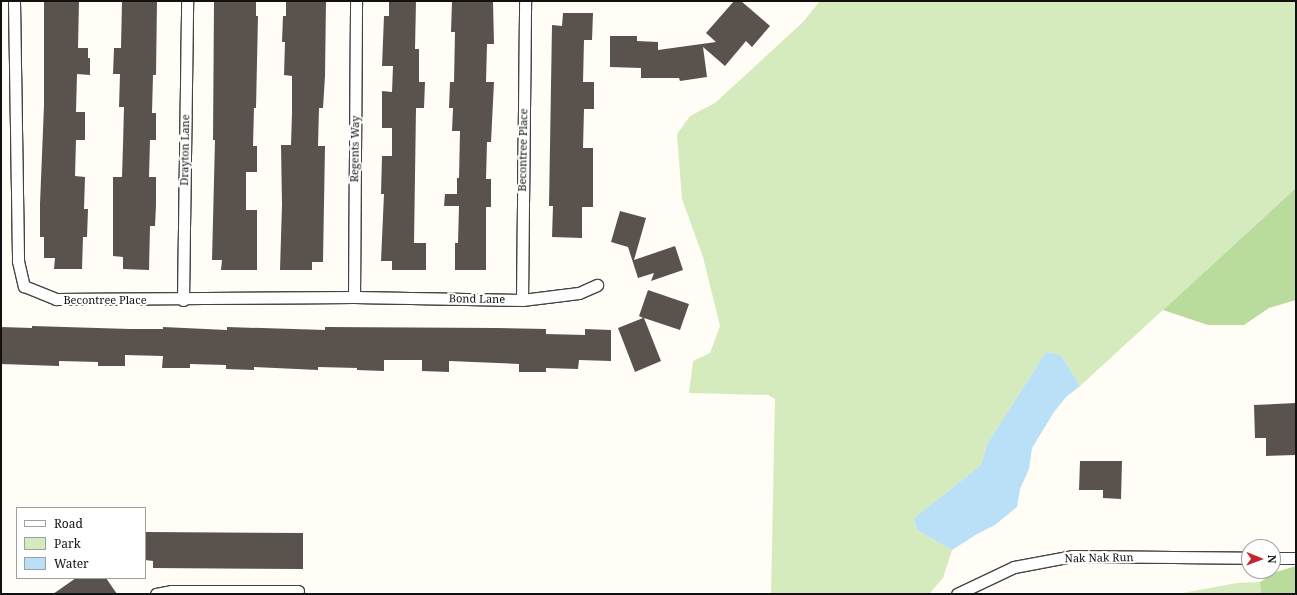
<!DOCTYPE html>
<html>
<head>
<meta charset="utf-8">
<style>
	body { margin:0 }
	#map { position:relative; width:1297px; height:595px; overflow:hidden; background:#fffdf5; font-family:"Noto Serif",serif }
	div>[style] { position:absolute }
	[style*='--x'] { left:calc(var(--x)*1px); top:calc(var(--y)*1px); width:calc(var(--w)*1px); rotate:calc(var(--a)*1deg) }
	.green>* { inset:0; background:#d5ebbd }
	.forest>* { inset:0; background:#b9dc9c }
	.water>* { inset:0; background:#b9e0f7 }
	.building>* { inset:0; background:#5a524d }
	.roads { filter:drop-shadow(1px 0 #444) drop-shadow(-1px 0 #444) drop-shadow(0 1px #444) drop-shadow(0 -1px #444) }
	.minor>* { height:11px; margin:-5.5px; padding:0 5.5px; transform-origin:5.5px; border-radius:5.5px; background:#fff }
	span { translate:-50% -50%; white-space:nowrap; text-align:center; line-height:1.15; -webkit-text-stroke:4px #fff; paint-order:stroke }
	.street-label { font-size:11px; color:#111 }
	.frame { position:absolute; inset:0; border:2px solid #111; pointer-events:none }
	.legend { position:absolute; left:16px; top:507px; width:130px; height:72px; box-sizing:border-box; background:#fff; border:1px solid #a0a0a0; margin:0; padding:5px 7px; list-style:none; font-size:12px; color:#111 }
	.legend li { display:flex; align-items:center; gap:8px; height:20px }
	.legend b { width:20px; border:1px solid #a0a0a0 }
	.north { position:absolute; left:1241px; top:539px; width:40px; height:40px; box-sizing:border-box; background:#fff; border:1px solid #a0a0a0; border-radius:50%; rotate:91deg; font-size:11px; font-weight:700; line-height:16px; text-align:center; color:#111 }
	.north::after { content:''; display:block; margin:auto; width:14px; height:18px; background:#c4262e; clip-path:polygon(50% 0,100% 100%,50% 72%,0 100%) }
</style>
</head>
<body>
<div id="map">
	<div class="green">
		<div style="clip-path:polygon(820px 1px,1296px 1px,1296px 188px,1080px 386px,1061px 355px,1046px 352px,987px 444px,981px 465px,914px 518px,917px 530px,952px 550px,943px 578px,929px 594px,771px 594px,775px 399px,768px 395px,689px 393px,693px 361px,710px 353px,720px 326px,703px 257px,682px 199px,677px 134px,690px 116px,715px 103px,803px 22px)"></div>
		<div style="clip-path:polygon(1260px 582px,1261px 594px,1177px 594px,1237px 583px)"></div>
	</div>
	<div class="forest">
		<div style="clip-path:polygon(1296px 188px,1296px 300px,1269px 308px,1244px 325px,1208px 325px,1163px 310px)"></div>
		<div style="clip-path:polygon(1296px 566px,1296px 594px,1261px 594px,1260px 582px,1276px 572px)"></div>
	</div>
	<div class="water">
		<div style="clip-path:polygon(1046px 352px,1061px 355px,1080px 386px,1066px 397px,1054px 412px,1032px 448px,1029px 469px,1020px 489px,1017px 507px,995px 525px,977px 534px,952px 550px,917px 530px,914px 518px,981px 465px,987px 444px)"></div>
	</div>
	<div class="building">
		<div style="clip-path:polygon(44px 1px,79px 1px,78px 48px,88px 48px,88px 58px,90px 58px,90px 75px,77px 74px,76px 112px,85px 112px,85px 140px,76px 140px,75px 176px,85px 177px,84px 209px,88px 209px,87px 237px,83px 237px,82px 269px,54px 269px,55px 258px,44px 258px,44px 237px,40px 237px,40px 204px,44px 105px)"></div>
		<div style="clip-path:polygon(122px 1px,157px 1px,156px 75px,153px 75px,152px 113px,156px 113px,156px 140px,150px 140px,149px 177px,156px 177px,156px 205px,155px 226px,150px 226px,149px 270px,123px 269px,123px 257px,113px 256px,113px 177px,122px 177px,123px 145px,124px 107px,119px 107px,120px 74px,113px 74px,114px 48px,121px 48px)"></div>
		<div style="clip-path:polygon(214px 1px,256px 1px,256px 16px,258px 16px,256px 108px,254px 108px,253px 146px,257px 146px,257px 172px,246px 172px,246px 210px,257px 210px,257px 270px,221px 270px,222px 260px,212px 260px,215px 140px,213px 140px)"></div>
		<div style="clip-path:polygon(286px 1px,326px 1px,325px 76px,323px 108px,319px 108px,318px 146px,325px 146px,323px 262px,312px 262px,312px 270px,280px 270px,282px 205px,281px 145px,291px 145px,292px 113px,292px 76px,284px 75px,285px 42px,282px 42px,283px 16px,286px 16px)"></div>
		<div style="clip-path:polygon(389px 1px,416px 1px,415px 49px,419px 49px,419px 82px,425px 82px,424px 108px,416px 108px,414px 243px,426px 243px,426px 270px,392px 270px,392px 261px,381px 261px,384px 194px,381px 194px,382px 156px,392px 156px,392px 128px,382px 128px,382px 91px,392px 92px,393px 66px,382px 66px,384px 16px,389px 16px)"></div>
		<div style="clip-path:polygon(452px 1px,493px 1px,494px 44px,487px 44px,486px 82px,494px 82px,491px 142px,487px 142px,486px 179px,491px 179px,491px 207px,486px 207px,486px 270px,455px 270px,455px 243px,458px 243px,459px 206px,444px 206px,445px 194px,457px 194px,457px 178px,459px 178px,460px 131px,452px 131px,453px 108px,449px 108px,450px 82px,454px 82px,455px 32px,451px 32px)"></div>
		<div style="clip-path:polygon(734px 1px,741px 1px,770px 26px,752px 47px,746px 41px,725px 66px,703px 47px,707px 77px,680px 81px,679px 78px,641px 78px,641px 68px,610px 67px,610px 36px,637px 36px,637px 41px,658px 42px,658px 50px,716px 42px,706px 33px)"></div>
		<div style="clip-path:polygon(563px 13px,593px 13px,592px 40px,584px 40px,583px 82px,594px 82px,594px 109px,584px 109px,583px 148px,593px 148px,593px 207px,582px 207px,582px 238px,552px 237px,553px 206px,549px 206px,552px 25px,562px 26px)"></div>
		<div style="clip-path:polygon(620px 211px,646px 218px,634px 260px,675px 246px,683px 270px,651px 281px,654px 273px,638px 278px,628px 247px,611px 242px)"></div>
		<div style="clip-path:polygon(648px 290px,689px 304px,680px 330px,644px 318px,661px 361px,635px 372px,618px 328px,643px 318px,639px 316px)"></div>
		<div style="clip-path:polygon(32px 326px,130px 329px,163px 329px,163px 327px,227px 330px,227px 327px,325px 330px,325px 327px,496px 328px,546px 329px,546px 334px,585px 335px,585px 329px,611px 330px,611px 361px,579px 360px,578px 369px,546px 368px,546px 372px,519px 372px,519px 364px,449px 361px,449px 372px,422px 371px,422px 360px,384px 360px,384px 371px,357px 370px,357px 368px,318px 367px,318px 370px,254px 367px,254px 370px,226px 369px,226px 365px,190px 364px,190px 368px,162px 368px,163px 356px,125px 355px,125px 366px,98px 366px,98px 362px,59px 361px,59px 366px,1px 364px,1px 327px,32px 328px)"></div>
		<div style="clip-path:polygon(1296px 403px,1296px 455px,1266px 456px,1266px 438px,1255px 438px,1254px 405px)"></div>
		<div style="clip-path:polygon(1080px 461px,1122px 461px,1121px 499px,1103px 498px,1103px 490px,1079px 490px)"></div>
		<div style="clip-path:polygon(145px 532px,303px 533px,303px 569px,153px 568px,153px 561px,145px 560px)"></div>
		<div style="clip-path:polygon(76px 578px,106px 578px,117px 594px,53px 594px)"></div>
	</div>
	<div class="roads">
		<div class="minor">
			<div style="--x:14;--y:1;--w:260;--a:89.1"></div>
			<div style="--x:18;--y:261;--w:26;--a:77"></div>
			<div style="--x:24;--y:286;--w:35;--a:22"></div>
			<div style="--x:56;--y:299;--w:298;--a:-0.4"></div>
			<div style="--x:354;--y:297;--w:168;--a:1"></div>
			<div style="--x:522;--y:300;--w:57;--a:-7"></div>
			<div style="--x:579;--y:293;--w:20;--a:-24"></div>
			<div style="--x:354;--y:297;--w:296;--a:-89.6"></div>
			<div style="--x:183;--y:300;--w:299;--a:-89.2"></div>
			<div style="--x:522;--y:300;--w:299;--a:-89.4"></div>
			<div style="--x:1273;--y:558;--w:23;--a:0"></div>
			<div style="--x:156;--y:594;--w:15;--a:-11"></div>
			<div style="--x:171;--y:591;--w:127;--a:0"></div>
			<div style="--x:957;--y:594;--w:63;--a:-25.3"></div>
			<div style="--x:1014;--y:567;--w:59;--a:-10.7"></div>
			<div style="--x:1072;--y:556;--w:177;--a:0.6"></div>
		</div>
	</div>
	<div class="street-label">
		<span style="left:355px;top:149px;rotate:-89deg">Regents Way</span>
		<span style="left:185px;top:150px;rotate:-89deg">Drayton Lane</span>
		<span style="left:523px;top:150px;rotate:-89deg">Becontree Place</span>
		<span style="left:477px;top:299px;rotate:1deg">Bond Lane</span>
		<span style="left:105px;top:300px">Becontree Place</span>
		<span style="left:1099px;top:558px;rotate:-1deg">Nak Nak Run</span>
	</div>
	<div class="frame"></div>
	<ul class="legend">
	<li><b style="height:5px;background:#fff"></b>Road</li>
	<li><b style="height:11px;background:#d5ebbd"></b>Park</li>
	<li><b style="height:11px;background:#b9e0f7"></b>Water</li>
	</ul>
	<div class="north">N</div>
</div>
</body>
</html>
